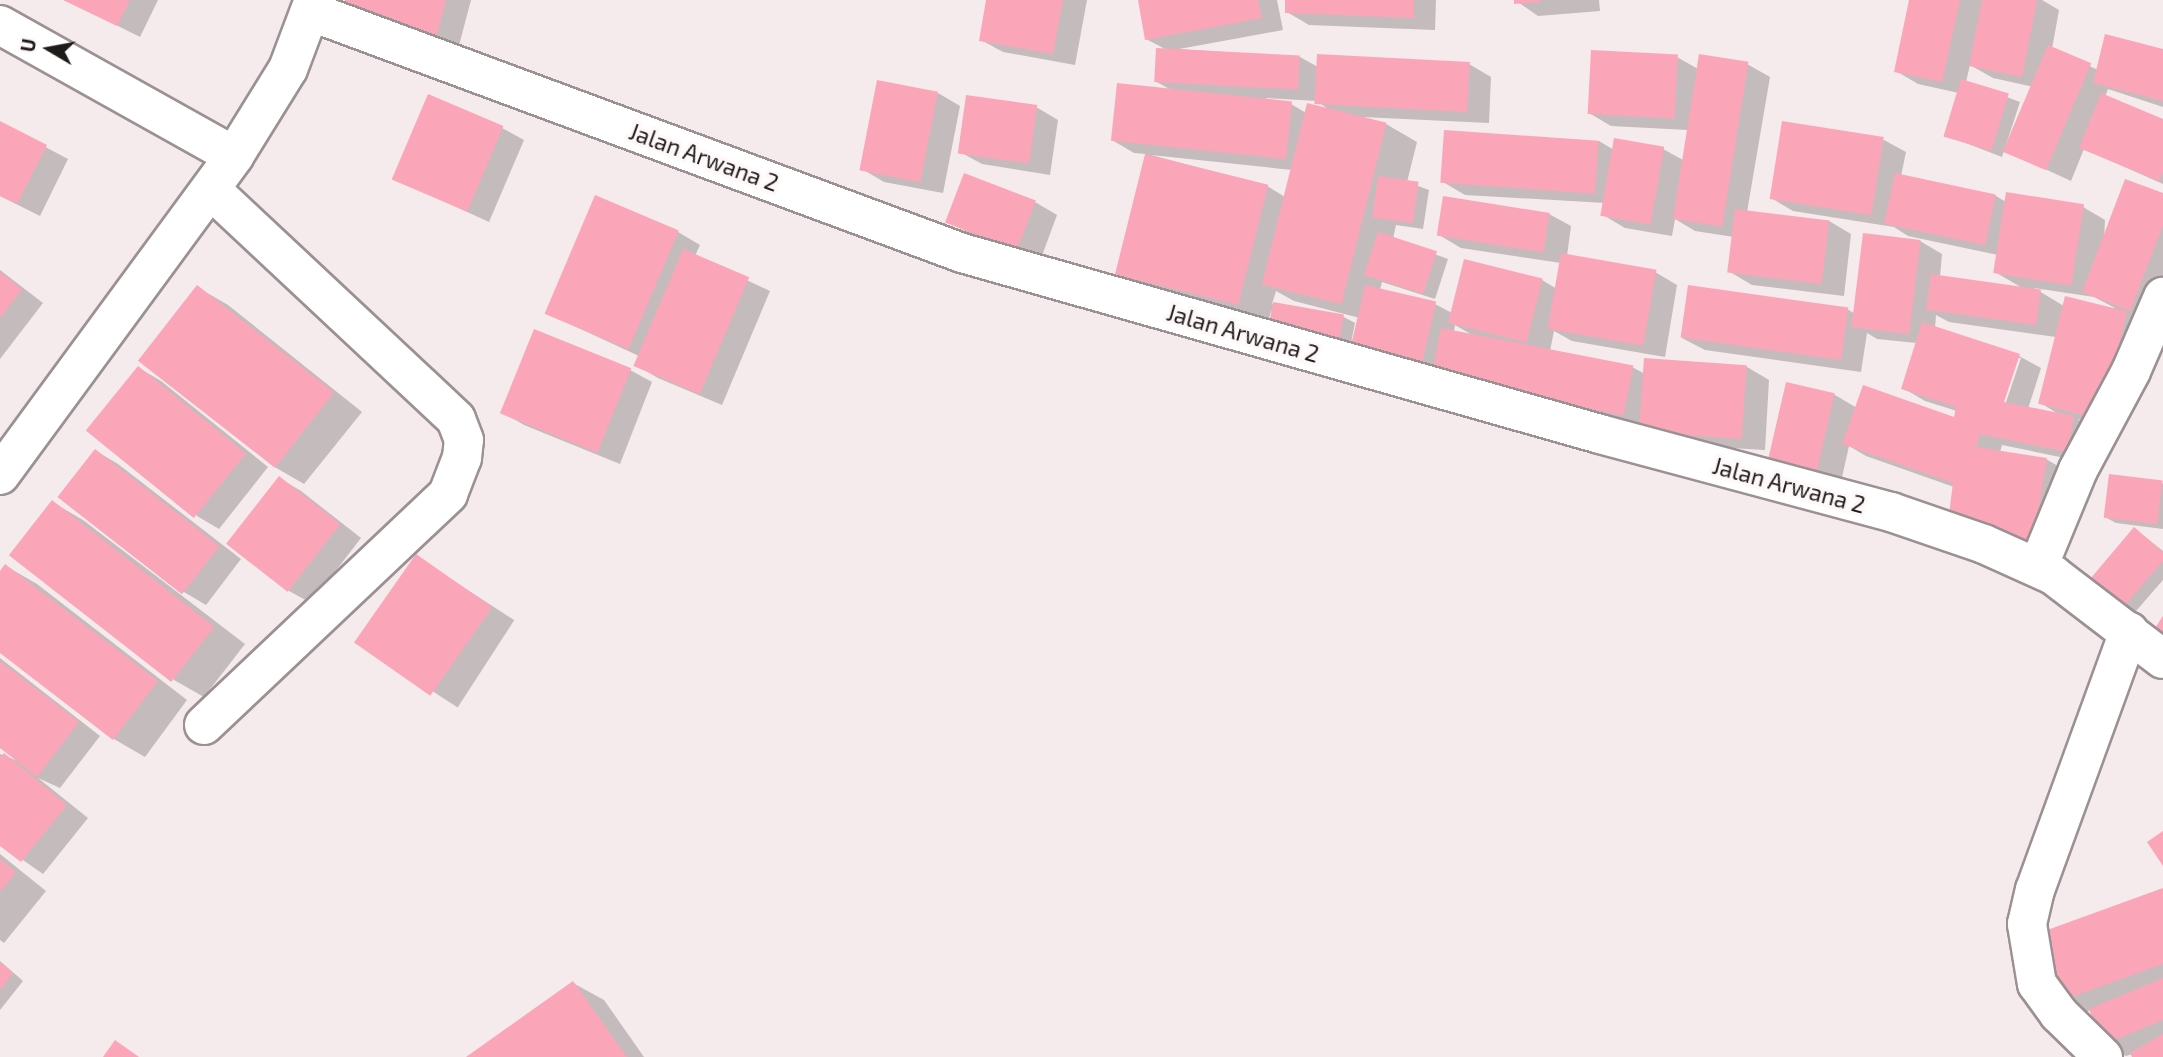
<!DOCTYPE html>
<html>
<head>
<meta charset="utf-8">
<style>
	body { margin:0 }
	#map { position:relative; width:2163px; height:1057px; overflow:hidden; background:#f5eaec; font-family:"Exo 2",sans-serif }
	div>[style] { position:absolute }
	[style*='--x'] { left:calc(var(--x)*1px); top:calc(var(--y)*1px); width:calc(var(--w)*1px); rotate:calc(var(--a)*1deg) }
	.shadow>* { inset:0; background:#0003; transform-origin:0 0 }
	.building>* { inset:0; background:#fba6b8; transform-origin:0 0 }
	.roads { filter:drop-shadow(2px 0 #9b9193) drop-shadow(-2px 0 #9b9193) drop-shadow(0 2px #9b9193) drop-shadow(0 -2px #9b9193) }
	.street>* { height:38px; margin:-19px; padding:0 19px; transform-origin:19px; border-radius:19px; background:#fff }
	span { translate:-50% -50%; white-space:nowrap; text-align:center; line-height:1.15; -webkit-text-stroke:7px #fff8f9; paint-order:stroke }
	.street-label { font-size:23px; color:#1e1b1b }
	.north { position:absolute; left:14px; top:14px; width:70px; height:70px; -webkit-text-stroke:5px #fff8f9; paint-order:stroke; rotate:280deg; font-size:19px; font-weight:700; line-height:28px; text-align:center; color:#1e1b1b }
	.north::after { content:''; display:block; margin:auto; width:24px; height:32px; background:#1e1b1b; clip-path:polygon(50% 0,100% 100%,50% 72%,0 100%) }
</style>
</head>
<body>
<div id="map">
	<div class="shadow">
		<div style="clip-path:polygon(66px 0,158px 0,140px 37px)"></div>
		<div style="clip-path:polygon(347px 0,471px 0,457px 53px)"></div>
		<div style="clip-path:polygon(988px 0,1087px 0,1075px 65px,1003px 52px,981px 40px)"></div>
		<div style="clip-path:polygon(evenodd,1147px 0,1277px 0,1283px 30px,1179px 49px,1300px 57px,1318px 67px,1469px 64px,1491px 77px,1489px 123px,1362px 117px,1386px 124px,1417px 142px,1407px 182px,1429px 190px,1423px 229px,1396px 225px,1393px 239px,1448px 259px,1435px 299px,1382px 282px,1380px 290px,1435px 304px,1452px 313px,1542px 280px,1557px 289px,1561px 263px,1461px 248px,1439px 235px,1549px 214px,1571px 226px,1567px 256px,1655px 272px,1677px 285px,1665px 357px,1572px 341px,1554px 331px,1550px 351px,1632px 367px,1645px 374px,1747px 367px,1769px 380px,1765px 450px,1663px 444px,1455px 390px,1360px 318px,1294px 301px,1276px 291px,1272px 304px,1340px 315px,1355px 323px,1350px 348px,1274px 311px,1271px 311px,1268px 322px,1147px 291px,1116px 274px,1146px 154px,1134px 153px,1112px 140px,1173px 91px,1155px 81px,1167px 50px,1146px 39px,1147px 0,1266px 98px,1317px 101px,1328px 109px,1306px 113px,1291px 104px,1266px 101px,1266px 98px,1147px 0,1151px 155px,1292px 170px,1285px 197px,1267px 186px,1151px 155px,1147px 0,1455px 325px,1474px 336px,1454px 332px,1455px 325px)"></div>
		<div style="clip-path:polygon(1287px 0,1436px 0,1435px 30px,1309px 25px,1287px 12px)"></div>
		<div style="clip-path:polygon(1515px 0,1599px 0,1600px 11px,1538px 16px)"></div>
		<div style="clip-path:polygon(1911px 0,2042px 0,2059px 10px,2052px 49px,2098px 70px,2163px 51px,2163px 107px,2108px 89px,2105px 97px,2163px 121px,2163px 184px,2084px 149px,2071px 181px,2008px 152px,2034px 87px,1993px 78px,1970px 65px,1966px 82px,2020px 102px,2002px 157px,1945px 135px,1959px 93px,1918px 84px,1896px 71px)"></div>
		<div style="clip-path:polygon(1677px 57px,1698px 69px,1747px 64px,1770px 77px,1747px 212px,1829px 221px,1851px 234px,1844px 296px,1752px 285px,1730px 272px,1734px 237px,1695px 231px,1675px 219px,1672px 236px,1625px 228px,1603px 215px,1605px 203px,1465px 195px,1443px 182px,1599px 141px,1614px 150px,1663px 149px,1683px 160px,1688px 130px,1611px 126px,1589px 113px)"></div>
		<div style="clip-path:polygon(938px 93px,960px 106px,943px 193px,884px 182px,862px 169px)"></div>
		<div style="clip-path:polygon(1036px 107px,1058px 120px,1050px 175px,982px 164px,960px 152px)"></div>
		<div style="clip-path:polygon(0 118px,0 123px,68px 159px,40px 216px,0 196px)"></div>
		<div style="clip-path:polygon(502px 128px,524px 140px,489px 222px,393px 178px)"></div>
		<div style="clip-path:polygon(evenodd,1884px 140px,1906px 152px,1901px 176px,1996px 196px,2006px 202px,2083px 207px,2105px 220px,2104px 239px,2163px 195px,2163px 294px,2121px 430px,2078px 419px,2095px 431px,2089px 463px,2002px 445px,2000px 452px,2046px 459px,2068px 472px,2054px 561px,1954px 487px,1866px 456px,1849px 446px,1841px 482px,1793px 471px,1771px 458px,1787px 385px,1835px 395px,1857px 408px,1955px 419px,1957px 411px,1925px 401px,1903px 388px,1917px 343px,1877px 339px,1867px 333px,1861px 372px,1705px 350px,1682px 338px,1847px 309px,1857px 315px,1920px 241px,1942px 254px,1940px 277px,2024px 289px,1995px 272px,1998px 255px,1908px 236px,1894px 227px,1793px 211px,1771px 198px,1884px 140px,2034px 288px,2094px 297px,2115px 308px,2064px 306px,2034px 288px,1884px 140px,1936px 315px,1949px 322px,2056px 337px,2039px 402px,2060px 415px,2028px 409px,2041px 368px,2019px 356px,1935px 328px,1936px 315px,1884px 140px,2017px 358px,2021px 358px,2003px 411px,2000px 410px,2017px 358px)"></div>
		<div style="clip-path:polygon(1035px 202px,1057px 215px,1040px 261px,970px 234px,948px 221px)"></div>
		<div style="clip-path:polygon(678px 232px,700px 245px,695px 256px,770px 291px,722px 405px,658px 378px,636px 365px,639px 356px,546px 313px)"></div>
		<div style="clip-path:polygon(0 270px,43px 303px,0 359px)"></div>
		<div style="clip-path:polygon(197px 287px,228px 305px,362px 412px,304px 484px,273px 466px,140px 360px)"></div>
		<div style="clip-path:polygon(535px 332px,630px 370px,652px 382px,620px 464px,524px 425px,502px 412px)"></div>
		<div style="clip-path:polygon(139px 368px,161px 381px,268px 467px,219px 529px,197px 516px)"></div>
		<div style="clip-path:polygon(96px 451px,118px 464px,241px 559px,206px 605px,184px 592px)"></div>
		<div style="clip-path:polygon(279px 478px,301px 491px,361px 538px,311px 603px,289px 591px,228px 544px)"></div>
		<div style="clip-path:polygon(2163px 483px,2163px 529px,2116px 523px,2105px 517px)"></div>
		<div style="clip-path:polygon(52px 502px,83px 520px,245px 644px,204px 697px,174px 680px)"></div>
		<div style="clip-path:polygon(2135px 529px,2163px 551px,2163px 580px,2130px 618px,2119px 612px)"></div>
		<div style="left:417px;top:557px;width:116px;height:104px;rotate:33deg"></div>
		<div style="clip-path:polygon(6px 566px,37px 584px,187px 700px,145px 757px,114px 739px,0 651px,0 574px)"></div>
		<div style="clip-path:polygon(0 658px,100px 736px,60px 788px,38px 778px,88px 818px,43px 874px,0 844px,0 754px,23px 763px,0 746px)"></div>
		<div style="clip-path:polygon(0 854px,46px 891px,4px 943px,0 940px)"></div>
		<div style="clip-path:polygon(2163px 890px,2163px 1057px,2134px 1057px,2132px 1054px,2126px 1056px,2103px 1044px,2091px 1010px,2086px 1012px,2064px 999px)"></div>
		<div style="clip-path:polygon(0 961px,23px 981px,0 1010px)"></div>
		<div style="clip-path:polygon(573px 983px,604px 1000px,644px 1057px,469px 1057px)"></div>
	</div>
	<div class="building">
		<div style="clip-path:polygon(63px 0,130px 0,117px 26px)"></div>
		<div style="clip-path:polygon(345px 0,446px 0,435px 42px,341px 17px)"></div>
		<div style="clip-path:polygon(986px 0,1063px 0,1053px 54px,979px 41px)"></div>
		<div style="clip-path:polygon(1138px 0,1258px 0,1262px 18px,1145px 40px)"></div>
		<div style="clip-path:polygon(1285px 0,1414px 0,1414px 18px,1285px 13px)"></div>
		<div style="clip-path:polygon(1514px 0,1541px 0,1541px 2px,1514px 4px)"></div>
		<div style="clip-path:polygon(1909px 0,1960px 0,1942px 82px,1894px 72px)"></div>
		<div style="clip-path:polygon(1982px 0,2037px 0,2022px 77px,1969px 66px)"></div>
		<div style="clip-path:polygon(2105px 34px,2163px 49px,2163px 101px,2093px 83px)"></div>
		<div style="left:2048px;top:45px;width:47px;height:116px;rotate:23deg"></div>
		<div style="left:1156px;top:48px;width:144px;height:34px;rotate:3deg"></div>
		<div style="left:1591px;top:50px;width:87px;height:64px;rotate:3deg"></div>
		<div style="left:1317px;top:54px;width:153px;height:50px;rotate:3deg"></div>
		<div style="left:1699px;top:54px;width:50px;height:167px;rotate:9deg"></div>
		<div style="left:1961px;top:79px;width:50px;height:60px;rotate:17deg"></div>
		<div style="left:877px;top:80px;width:62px;height:92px;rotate:11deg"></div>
		<div style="left:1117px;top:83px;width:176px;height:58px;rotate:6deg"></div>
		<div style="clip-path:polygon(2101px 93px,2163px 119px,2163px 172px,2159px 181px,2079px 148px)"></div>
		<div style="left:428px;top:94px;width:82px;height:93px;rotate:23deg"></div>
		<div style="left:966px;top:95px;width:72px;height:59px;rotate:8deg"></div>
		<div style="left:1307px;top:103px;width:82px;height:187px;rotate:14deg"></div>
		<div style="clip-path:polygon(0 121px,47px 145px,17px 204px,0 196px)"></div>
		<div style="left:1782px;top:121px;width:103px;height:79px;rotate:9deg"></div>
		<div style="left:1444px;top:130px;width:155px;height:53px;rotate:4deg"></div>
		<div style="left:1614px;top:138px;width:51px;height:79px;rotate:10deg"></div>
		<div style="left:1145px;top:154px;width:127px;height:124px;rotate:14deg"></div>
		<div style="left:964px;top:173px;width:77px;height:53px;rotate:21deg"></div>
		<div style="left:1895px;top:173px;width:103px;height:52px;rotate:12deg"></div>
		<div style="left:1378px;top:176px;width:41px;height:42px;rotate:8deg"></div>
		<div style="clip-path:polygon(2125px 179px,2163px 193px,2163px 225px,2130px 311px,2082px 292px)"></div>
		<div style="left:2006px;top:192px;width:79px;height:82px;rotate:9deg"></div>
		<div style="left:595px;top:195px;width:91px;height:129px;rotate:23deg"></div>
		<div style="left:1443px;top:196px;width:108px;height:40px;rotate:9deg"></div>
		<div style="left:1735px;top:209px;width:95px;height:64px;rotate:7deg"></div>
		<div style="left:1378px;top:232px;width:62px;height:45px;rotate:18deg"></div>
		<div style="left:1863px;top:233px;width:58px;height:95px;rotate:7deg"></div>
		<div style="left:683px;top:249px;width:72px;height:127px;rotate:23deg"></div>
		<div style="left:1561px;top:253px;width:97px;height:77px;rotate:10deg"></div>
		<div style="left:1464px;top:259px;width:81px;height:66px;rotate:14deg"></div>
		<div style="clip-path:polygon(0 272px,22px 289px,0 318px)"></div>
		<div style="left:1931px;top:274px;width:111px;height:36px;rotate:8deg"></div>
		<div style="left:197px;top:285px;width:174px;height:96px;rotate:38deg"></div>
		<div style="left:1365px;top:285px;width:73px;height:67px;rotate:13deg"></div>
		<div style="left:1688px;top:285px;width:162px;height:53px;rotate:8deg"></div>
		<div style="left:2065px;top:296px;width:64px;height:111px;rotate:14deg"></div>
		<div style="left:1273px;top:302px;width:72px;height:28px;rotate:10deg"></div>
		<div style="clip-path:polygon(1922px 322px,2020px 354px,2004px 402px,2074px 416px,2067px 452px,1980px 434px,1976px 447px,2047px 458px,2032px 550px,1948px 522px,1953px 483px,1842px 444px,1863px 385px,1954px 417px,1956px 407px,1901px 389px)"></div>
		<div style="left:1441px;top:328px;width:196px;height:51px;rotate:11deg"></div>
		<div style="left:534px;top:329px;width:105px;height:91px;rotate:22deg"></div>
		<div style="left:1644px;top:358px;width:103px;height:74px;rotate:4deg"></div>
		<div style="left:138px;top:366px;width:139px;height:83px;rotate:39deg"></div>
		<div style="left:1786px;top:382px;width:50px;height:79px;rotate:13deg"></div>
		<div style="left:95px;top:449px;width:158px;height:61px;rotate:38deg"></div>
		<div style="left:2109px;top:474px;width:54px;height:44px;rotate:7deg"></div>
		<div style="left:279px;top:476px;width:78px;height:86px;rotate:38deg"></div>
		<div style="left:52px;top:500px;width:206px;height:70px;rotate:38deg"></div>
		<div style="clip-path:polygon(2134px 527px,2163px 552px,2163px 561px,2118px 613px,2085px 585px)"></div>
		<div style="left:416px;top:554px;width:93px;height:108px;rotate:35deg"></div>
		<div style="clip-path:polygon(5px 564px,158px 681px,113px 740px,0 653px,0 571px)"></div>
		<div style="clip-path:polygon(2163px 616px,2163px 642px,2151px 634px)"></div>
		<div style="clip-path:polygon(0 661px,79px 722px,37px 777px,0 748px)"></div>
		<div style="clip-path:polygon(4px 753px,67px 805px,21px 862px,0 846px,0 758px)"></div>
		<div style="clip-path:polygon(2163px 831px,2163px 866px,2147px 842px)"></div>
		<div style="clip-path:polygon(0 859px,16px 872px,0 892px)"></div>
		<div style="clip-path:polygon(2163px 888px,2163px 964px,2063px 1000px,2039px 933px)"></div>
		<div style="clip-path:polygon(0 962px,13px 973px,0 990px)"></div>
		<div style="clip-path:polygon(2163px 978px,2163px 1020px,2102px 1045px,2089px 1009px)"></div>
		<div style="clip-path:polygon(573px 981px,627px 1057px,466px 1057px)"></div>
		<div style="clip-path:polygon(2163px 1034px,2163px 1057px,2132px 1057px,2130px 1053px)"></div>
		<div style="clip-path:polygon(115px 1040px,139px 1057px,103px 1057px)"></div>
	</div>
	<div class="roads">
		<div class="street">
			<div style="--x:312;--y:12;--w:693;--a:20.34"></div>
			<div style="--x:962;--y:253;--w:663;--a:15.84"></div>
			<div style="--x:1600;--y:434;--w:301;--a:15"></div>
			<div style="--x:1891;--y:512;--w:98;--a:19"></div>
			<div style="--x:1984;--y:544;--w:76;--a:24.2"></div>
			<div style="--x:2053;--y:575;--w:138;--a:37.4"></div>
			<div style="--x:0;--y:25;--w:268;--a:29.2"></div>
			<div style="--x:0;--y:475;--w:396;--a:-53.7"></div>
			<div style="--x:234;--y:156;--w:102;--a:-58.2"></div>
			<div style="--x:288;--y:69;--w:74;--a:-69.4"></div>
			<div style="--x:2038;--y:567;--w:105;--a:-67.6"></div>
			<div style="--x:2078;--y:470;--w:112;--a:-61.8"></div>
			<div style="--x:2131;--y:371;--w:81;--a:-66.6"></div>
			<div style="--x:204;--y:725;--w:336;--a:-43.4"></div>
			<div style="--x:448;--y:494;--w:39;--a:-69"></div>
			<div style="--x:462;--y:458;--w:18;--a:-84"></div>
			<div style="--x:464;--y:440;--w:22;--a:-111"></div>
			<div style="--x:456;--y:419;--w:335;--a:-136.9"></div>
			<div style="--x:2103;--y:1057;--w:62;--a:-135.7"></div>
			<div style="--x:2059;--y:1014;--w:37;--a:-126"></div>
			<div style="--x:2037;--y:984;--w:61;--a:-99.5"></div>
			<div style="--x:2027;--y:924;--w:35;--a:-77"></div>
			<div style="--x:2035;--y:890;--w:275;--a:-70"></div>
		</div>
	</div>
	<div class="street-label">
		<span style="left:704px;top:157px;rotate:20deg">Jalan Arwana 2</span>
		<span style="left:1243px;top:333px;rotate:16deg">Jalan Arwana 2</span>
		<span style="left:1789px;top:485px;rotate:15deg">Jalan Arwana 2</span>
	</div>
	<div class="north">U</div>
</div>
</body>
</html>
